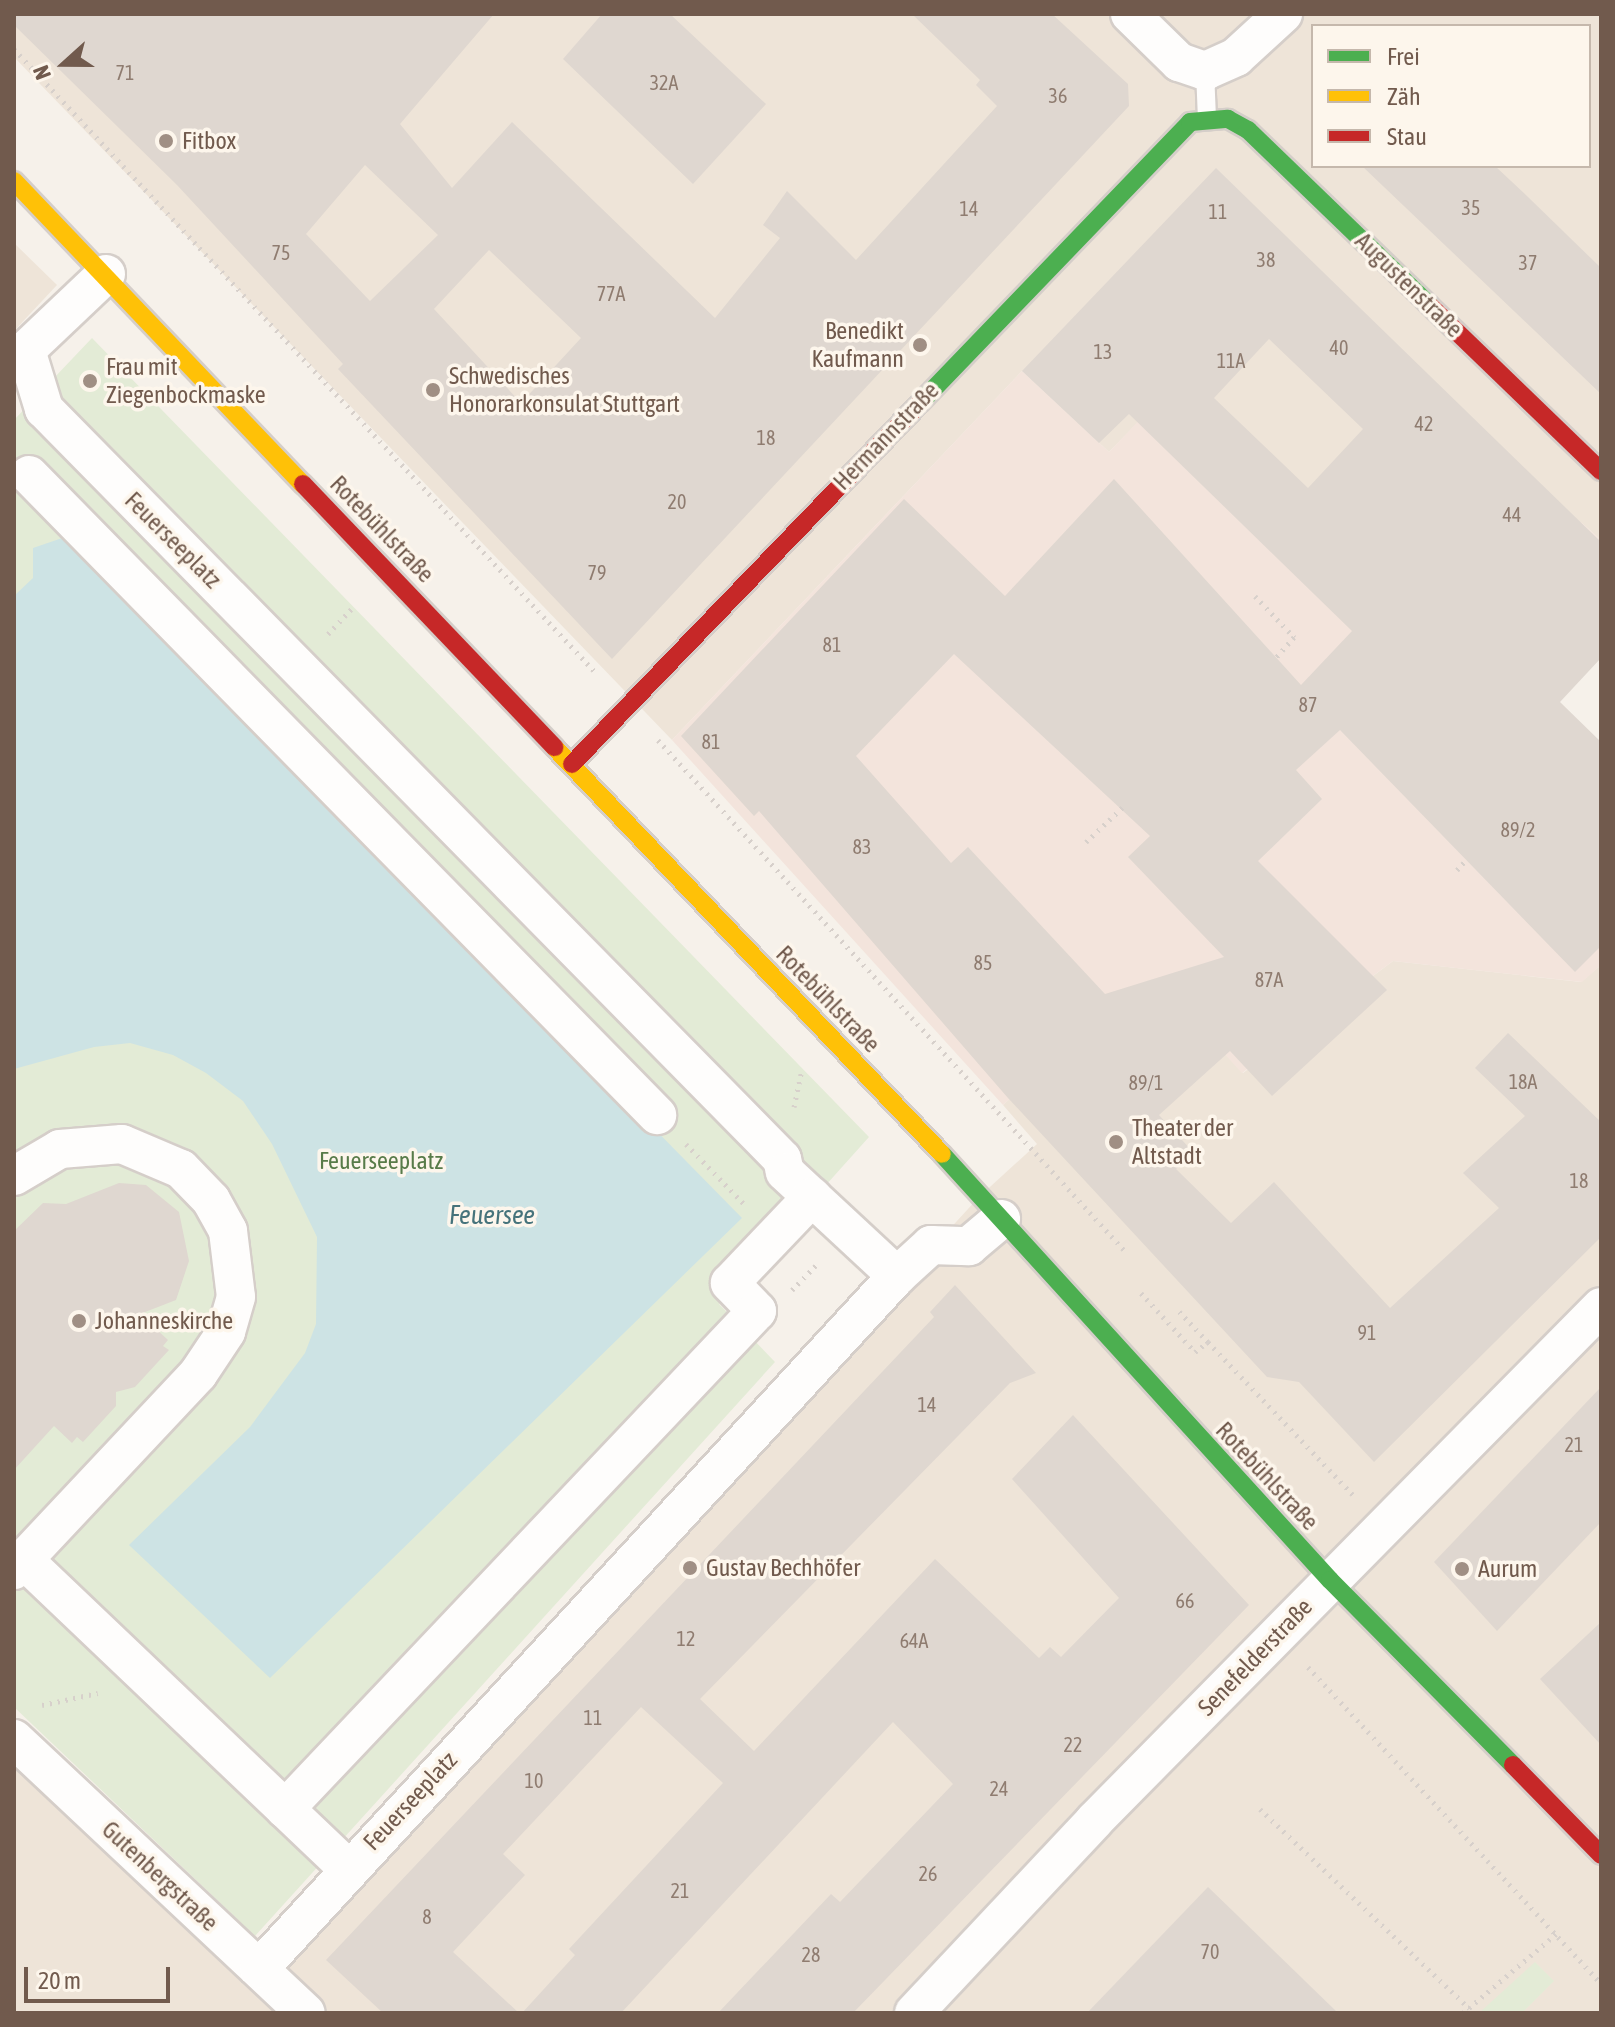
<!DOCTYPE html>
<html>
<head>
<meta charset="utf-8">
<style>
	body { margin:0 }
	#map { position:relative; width:1615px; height:2027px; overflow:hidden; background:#f6f1ea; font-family:"Asap Condensed",sans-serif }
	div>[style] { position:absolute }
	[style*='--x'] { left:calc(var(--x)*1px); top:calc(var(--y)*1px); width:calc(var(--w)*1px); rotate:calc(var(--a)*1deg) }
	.residential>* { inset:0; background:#eee4d8 }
	.commercial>* { inset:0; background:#f3e4dc }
	.green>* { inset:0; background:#e3ebd6 }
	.water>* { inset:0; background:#cde3e4 }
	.building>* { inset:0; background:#dfd7d0 }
	.path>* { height:5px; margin-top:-2.5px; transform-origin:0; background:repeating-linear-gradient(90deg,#d7d0cb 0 2px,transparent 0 8px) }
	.roads { filter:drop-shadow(2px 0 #d5cec9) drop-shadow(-2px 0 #d5cec9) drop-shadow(0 2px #d5cec9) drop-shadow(0 -2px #d5cec9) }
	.lane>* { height:18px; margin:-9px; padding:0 9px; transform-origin:9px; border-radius:9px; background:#fefdfc }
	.street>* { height:38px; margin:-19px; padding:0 19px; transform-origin:19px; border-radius:19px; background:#fefdfc }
	.fast>* { height:18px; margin:-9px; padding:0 9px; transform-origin:9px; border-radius:9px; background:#4caf50 }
	.slow>* { height:18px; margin:-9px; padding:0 9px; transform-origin:9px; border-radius:9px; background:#ffc107 }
	.jam>* { height:18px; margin:-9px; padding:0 9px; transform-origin:9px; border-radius:9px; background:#c62828 }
	.dots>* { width:22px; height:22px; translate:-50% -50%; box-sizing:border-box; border:4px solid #fdf6ec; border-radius:50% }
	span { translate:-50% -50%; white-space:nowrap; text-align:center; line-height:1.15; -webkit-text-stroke:7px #fdf6ec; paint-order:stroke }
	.number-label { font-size:20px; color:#8f7c70 }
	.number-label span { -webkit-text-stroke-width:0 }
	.poi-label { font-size:24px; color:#715a4d }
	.left { translate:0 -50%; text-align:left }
	.right { translate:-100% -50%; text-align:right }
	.street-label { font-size:24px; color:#715a4d }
	.park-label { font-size:24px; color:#587b49 }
	.water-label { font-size:26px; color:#46737b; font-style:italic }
	.frame { position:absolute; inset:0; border:16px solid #715a4d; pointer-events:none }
	.legend { position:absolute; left:1311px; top:24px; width:280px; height:144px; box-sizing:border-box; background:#fdf6ec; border:2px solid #c5b8ac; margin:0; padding:10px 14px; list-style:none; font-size:24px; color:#715a4d }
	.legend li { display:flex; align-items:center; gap:16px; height:40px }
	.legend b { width:40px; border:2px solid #c5b8ac }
	.north { position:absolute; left:24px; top:24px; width:80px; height:80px; -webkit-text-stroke:6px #fdf6ec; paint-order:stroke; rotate:249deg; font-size:22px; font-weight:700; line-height:32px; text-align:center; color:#715a4d }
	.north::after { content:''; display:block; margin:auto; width:28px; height:36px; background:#715a4d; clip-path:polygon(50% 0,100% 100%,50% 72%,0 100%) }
	.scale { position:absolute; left:24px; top:1967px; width:146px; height:36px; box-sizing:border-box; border:4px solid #715a4d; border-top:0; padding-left:10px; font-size:24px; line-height:28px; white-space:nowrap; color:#715a4d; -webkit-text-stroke:6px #fdf6ec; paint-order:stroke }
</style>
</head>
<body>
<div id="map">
	<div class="residential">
		<div style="clip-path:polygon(evenodd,14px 14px,1601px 14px,1601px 540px,1582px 523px,1516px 592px,1150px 410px,1109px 452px,1022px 371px,672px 740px,14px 57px,14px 14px,1313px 26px,1589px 26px,1589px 166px,1313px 166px,1313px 26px)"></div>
		<div style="clip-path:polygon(14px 243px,57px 285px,14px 331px)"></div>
		<div style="clip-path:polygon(1393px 961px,1581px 982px,1601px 965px,1601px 2013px,14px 2013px,14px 1742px,262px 1978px,979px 1197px,1037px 1144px,1003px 1105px,1116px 1002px,1163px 987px,1243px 1073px)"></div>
	</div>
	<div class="commercial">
		<div style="clip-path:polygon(1022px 371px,1109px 452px,1150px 409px,1333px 513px,1516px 592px,1581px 522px,1601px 540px,1601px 557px,1530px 634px,1601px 798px,1601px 965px,1582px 982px,1393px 961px,1242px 1073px,1163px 987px,1116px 1002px,1003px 1105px,672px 740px)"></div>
	</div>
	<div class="green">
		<div style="clip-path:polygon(92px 338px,869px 1137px,719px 1304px,775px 1362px,255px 1936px,14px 1707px,14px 420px)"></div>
		<div style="clip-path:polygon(1535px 1962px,1554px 1981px,1522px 2013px,1479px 2013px)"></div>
	</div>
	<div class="water">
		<div style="clip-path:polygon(71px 535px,742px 1218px,270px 1678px,129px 1545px,250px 1427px,305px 1353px,316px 1324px,317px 1237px,272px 1144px,243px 1101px,206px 1073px,173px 1055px,130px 1043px,94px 1047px,14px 1069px,14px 596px,33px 578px,33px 548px)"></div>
	</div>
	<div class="building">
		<div style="clip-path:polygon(evenodd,14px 14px,494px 14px,400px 124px,452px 188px,512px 122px,715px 318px,780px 238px,763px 225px,787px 191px,856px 260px,997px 106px,976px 85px,980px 80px,912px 14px,1052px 14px,1128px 84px,1129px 106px,612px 659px,338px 369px,343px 364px,177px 185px,14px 25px,14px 14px,365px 165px,438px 235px,370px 301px,306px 234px,365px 165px,14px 14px,489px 250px,581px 338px,521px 403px,434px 309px,489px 250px)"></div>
		<div style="clip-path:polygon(602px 14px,670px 14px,766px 104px,693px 184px,563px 59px)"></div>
		<div style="clip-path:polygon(1362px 166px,1495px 166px,1527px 196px,1601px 268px,1601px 394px)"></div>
		<div style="clip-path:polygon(evenodd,1216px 168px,1601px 542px,1601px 658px,1560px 702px,1601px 742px,1601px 946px,1575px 972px,1340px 730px,1296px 770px,1322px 799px,1258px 861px,1387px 990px,1272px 1096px,1230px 1051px,1159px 1115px,1194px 1153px,1176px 1169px,1231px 1223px,1274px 1182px,1390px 1308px,1499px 1208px,1463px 1173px,1525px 1116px,1475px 1068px,1508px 1033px,1601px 1122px,1601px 1237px,1374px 1462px,1299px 1382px,1267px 1377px,1008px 1098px,759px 811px,754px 816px,681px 736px,904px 499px,1005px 596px,1114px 479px,1301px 685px,1352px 631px,1129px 414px,1099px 443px,1022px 371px,1216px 168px,1269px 339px,1363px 429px,1308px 488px,1214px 398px,1269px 339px,1216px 168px,954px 654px,1150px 836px,1128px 857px,1224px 957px,1105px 994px,968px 847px,951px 863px,856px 756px,954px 654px)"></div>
		<div style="clip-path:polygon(119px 1183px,146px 1185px,179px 1212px,189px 1261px,176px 1300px,140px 1314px,168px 1340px,163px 1346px,169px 1350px,135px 1387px,116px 1392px,116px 1406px,83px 1442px,77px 1437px,72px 1443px,54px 1426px,14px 1470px,14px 1231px,43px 1203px,66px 1204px)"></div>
		<div style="clip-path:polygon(955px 1285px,1036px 1373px,1010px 1383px,700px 1699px,754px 1751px,935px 1559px,1039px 1658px,1050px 1647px,1061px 1657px,1119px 1598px,1012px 1479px,1073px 1415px,1249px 1605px,853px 2013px,718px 2013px,831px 1894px,840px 1902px,953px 1784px,893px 1722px,621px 2013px,522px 2013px,575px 1955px,569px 1949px,723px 1783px,641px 1707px,503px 1854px,525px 1875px,453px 1952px,519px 2013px,383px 2013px,326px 1960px,934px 1317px,930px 1312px)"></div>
		<div style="clip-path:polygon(1601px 1387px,1601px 1522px,1497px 1631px,1434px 1562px)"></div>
		<div style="clip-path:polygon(1601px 1622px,1601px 1745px,1540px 1679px)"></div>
		<div style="clip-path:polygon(1208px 1887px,1236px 1914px,1338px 2013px,1087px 2013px)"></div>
	</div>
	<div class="path">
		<div style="--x:14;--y:49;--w:855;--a:46.99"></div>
		<div style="--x:1255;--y:596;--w:57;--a:46.4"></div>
		<div style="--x:1294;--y:637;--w:29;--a:131"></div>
		<div style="--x:328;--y:634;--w:38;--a:-47"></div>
		<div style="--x:658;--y:740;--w:691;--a:47.58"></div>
		<div style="--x:1086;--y:842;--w:55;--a:-43.5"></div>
		<div style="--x:1457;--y:870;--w:13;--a:-48"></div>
		<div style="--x:794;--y:1107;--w:35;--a:-78"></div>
		<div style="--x:686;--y:1144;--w:86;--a:45.9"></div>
		<div style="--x:792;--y:1290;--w:37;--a:-46"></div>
		<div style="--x:1141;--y:1293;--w:80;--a:47.5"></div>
		<div style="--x:1195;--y:1352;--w:16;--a:-38"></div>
		<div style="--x:1208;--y:1342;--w:44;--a:-133.2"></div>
		<div style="--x:1208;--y:1342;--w:214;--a:46.5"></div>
		<div style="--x:1308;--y:1667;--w:431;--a:47.2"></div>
		<div style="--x:42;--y:1705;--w:57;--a:-12.1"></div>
		<div style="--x:1260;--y:1809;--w:289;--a:43.6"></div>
		<div style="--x:1463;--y:2013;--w:122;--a:-40.3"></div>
	</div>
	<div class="roads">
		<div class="lane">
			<div style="--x:1205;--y:71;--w:47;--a:87.6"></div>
		</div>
		<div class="street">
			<div style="--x:1130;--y:14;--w:69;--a:44.4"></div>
			<div style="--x:1179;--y:62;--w:28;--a:19"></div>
			<div style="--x:1205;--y:71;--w:34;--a:-24"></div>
			<div style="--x:1236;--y:57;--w:64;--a:-42.5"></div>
			<div style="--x:106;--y:274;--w:110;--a:136.5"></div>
			<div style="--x:26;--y:350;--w:62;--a:73"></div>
			<div style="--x:44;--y:409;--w:1052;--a:45.46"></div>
			<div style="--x:782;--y:1159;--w:13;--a:77"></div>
			<div style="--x:785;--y:1172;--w:153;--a:42.9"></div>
			<div style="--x:29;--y:475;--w:897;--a:45.54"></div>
			<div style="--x:14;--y:1176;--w:53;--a:-30.4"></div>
			<div style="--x:60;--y:1149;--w:62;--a:-4.6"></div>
			<div style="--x:122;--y:1144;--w:64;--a:23"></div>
			<div style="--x:181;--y:1169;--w:43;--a:45.9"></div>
			<div style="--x:211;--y:1200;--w:35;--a:61"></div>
			<div style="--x:228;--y:1231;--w:66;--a:83.1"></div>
			<div style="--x:236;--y:1297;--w:36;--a:106"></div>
			<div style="--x:226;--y:1332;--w:50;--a:123.7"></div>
			<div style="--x:198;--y:1374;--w:269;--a:133.2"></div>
			<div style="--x:14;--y:1560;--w:12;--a:9"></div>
			<div style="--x:26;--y:1562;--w:443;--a:43.6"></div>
			<div style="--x:14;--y:1739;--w:400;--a:43.2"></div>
			<div style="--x:285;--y:1809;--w:686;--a:-46.54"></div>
			<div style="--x:757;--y:1311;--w:39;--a:-134"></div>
			<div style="--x:730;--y:1283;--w:119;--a:-46.4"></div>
			<div style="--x:259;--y:1969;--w:942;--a:-47.37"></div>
			<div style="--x:897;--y:1276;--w:46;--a:-42.4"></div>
			<div style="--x:931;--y:1245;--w:38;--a:2"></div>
			<div style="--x:969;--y:1246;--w:42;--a:-40.2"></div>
			<div style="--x:914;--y:2013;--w:263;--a:-46.8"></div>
			<div style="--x:1094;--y:1821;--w:722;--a:-45.39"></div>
		</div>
		<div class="fast">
			<div style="--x:920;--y:403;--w:390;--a:-46.1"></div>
			<div style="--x:1190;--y:122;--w:38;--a:-5"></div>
			<div style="--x:1228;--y:119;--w:23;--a:29"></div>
			<div style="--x:1248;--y:130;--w:252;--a:44"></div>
			<div style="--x:942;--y:1154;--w:576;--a:47.67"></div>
			<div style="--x:1330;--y:1580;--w:260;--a:45.3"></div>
		</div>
		<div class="slow">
			<div style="--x:14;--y:181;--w:419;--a:46.4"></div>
			<div style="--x:554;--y:747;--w:562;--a:46.37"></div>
		</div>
		<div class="jam">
			<div style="--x:1429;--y:305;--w:239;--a:44"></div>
			<div style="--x:303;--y:484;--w:364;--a:46.3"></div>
			<div style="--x:572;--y:764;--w:501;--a:-46.05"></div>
			<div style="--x:1513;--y:1765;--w:126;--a:45.6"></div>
		</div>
	</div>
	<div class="dots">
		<div style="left:166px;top:141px;background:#a08f84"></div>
		<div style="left:920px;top:345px;background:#a08f84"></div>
		<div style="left:90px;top:381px;background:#a08f84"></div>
		<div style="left:433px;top:390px;background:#a08f84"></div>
		<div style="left:1116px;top:1142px;background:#a08f84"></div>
		<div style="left:79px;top:1321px;background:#a08f84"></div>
		<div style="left:690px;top:1568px;background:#a08f84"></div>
		<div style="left:1462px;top:1569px;background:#a08f84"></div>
	</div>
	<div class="number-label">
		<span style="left:125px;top:72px">71</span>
		<span style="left:664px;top:82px">32A</span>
		<span style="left:1058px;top:95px">36</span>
		<span style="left:1471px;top:207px">35</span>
		<span style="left:969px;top:208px">14</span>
		<span style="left:1218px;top:211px">11</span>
		<span style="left:281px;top:252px">75</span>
		<span style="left:1266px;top:259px">38</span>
		<span style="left:1528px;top:262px">37</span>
		<span style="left:611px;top:293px">77A</span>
		<span style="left:1339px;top:347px">40</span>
		<span style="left:1103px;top:351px">13</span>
		<span style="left:1231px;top:360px">11A</span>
		<span style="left:1424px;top:423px">42</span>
		<span style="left:766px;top:437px">18</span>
		<span style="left:677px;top:501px">20</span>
		<span style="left:1512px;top:514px">44</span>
		<span style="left:597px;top:572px">79</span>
		<span style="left:832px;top:644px">81</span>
		<span style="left:1308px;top:704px">87</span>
		<span style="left:711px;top:741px">81</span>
		<span style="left:1518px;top:829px">89/2</span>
		<span style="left:862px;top:846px">83</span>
		<span style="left:983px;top:962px">85</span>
		<span style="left:1269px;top:979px">87A</span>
		<span style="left:1523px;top:1081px">18A</span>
		<span style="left:1146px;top:1082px">89/1</span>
		<span style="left:1579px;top:1180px">18</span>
		<span style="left:1367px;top:1332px">91</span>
		<span style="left:927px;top:1404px">14</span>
		<span style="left:1574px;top:1444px">21</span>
		<span style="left:1185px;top:1600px">66</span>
		<span style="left:686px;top:1638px">12</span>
		<span style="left:914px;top:1640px">64A</span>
		<span style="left:593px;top:1717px">11</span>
		<span style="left:1073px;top:1744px">22</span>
		<span style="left:534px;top:1780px">10</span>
		<span style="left:999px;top:1788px">24</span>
		<span style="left:928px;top:1873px">26</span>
		<span style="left:680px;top:1890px">21</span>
		<span style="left:427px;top:1916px">8</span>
		<span style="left:1210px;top:1951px">70</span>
		<span style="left:811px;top:1954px">28</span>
	</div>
	<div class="poi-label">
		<span class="left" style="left:182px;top:141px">Fitbox</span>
		<span class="right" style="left:904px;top:345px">Benedikt<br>Kaufmann</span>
		<span class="left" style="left:106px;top:381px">Frau mit<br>Ziegenbockmaske</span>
		<span class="left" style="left:449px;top:390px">Schwedisches<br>Honorarkonsulat Stuttgart</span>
		<span class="left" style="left:1132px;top:1142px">Theater der<br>Altstadt</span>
		<span class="left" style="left:95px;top:1321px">Johanneskirche</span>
		<span class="left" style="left:706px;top:1568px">Gustav Bechhöfer</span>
		<span class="left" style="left:1478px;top:1569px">Aurum</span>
	</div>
	<div class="street-label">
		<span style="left:1409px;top:285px;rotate:44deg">Augustenstraße</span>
		<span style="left:886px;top:436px;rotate:-46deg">Hermannstraße</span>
		<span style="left:382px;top:529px;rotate:46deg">Rotebühlstraße</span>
		<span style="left:173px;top:540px;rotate:45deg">Feuerseeplatz</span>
		<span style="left:828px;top:999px;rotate:46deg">Rotebühlstraße</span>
		<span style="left:1267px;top:1476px;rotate:47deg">Rotebühlstraße</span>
		<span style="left:1255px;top:1657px;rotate:-46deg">Senefelderstraße</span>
		<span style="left:410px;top:1801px;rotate:-47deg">Feuerseeplatz</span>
		<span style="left:160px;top:1876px;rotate:43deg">Gutenbergstraße</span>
	</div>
	<div class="park-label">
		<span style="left:381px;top:1161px">Feuerseeplatz</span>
	</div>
	<div class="water-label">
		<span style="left:492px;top:1216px">Feuersee</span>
	</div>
	<div class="frame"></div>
	<ul class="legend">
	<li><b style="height:10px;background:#4caf50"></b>Frei</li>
	<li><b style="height:10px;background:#ffc107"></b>Zäh</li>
	<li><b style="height:10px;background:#c62828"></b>Stau</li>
	</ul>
	<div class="north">N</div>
	<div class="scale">20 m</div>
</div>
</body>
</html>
